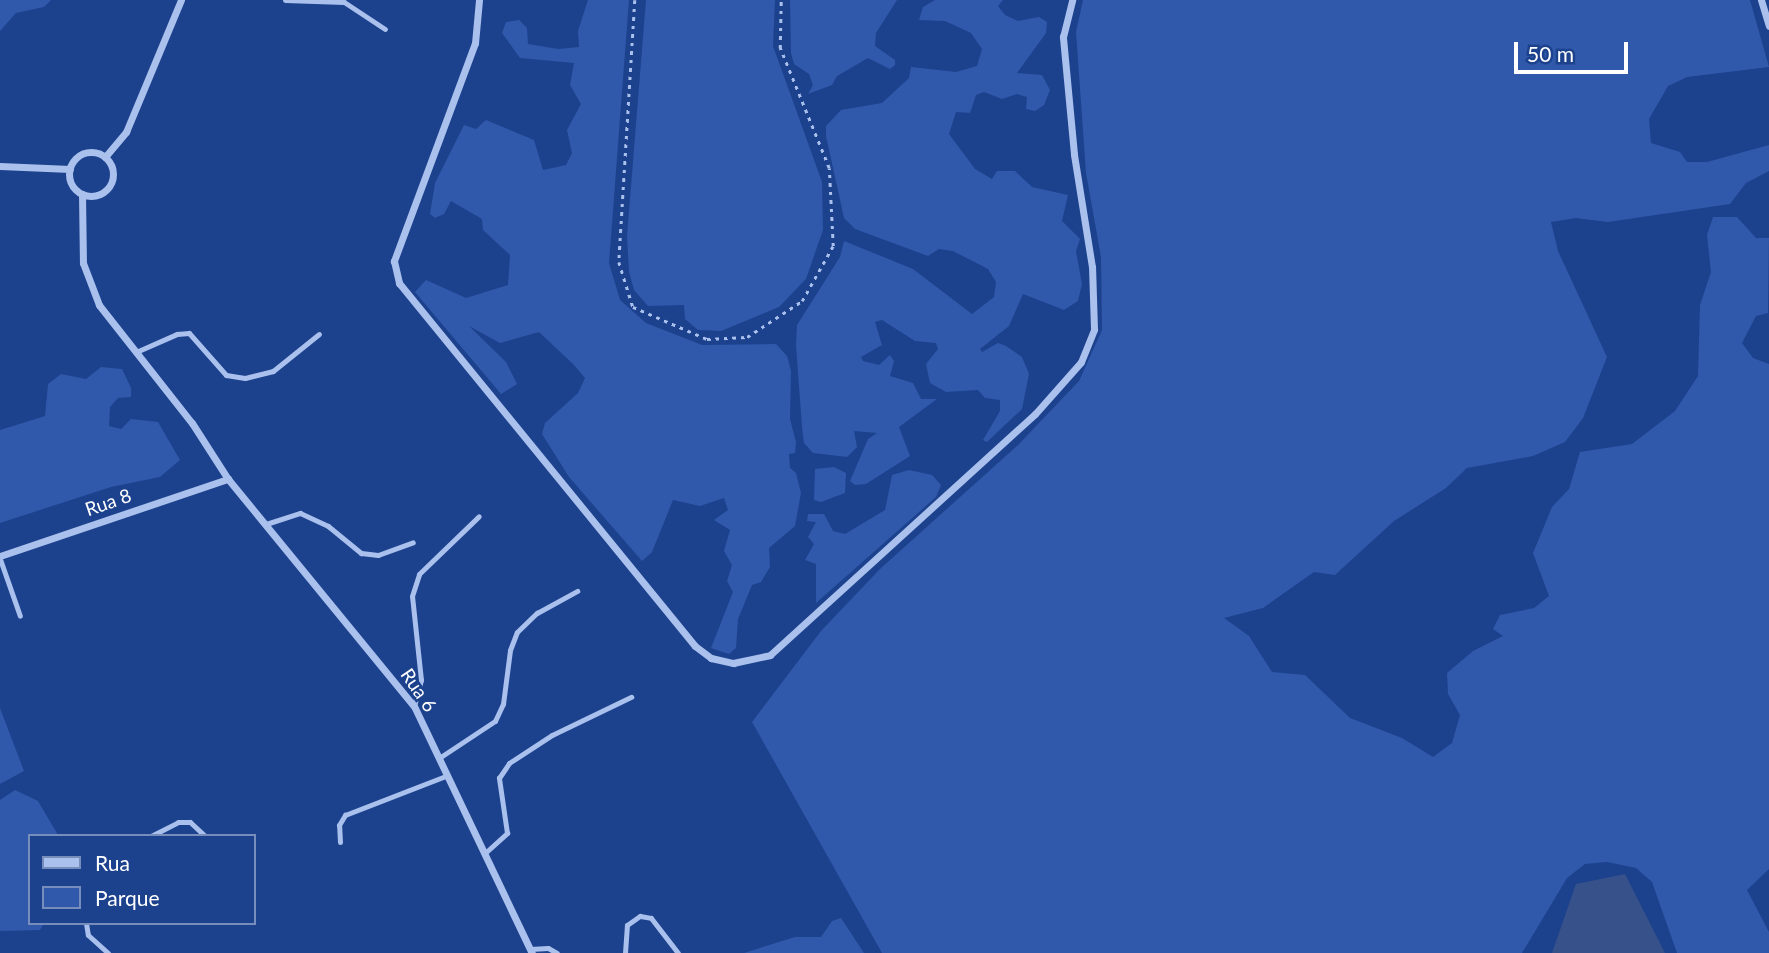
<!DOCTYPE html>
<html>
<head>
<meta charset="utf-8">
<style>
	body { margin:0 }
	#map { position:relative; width:1769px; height:953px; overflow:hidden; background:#1c418d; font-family:Lato,sans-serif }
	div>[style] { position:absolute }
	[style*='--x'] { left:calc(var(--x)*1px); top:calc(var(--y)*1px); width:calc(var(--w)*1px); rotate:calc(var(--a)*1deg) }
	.green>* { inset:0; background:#3059ab }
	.water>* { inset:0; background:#37518a }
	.path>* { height:2.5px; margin-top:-1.25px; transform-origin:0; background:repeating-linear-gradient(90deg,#aac0ed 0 3.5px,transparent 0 8.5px) }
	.lane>* { height:5px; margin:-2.5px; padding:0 2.5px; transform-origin:2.5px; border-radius:2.5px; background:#aac0ed }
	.street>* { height:7px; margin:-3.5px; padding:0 3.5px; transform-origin:3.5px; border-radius:3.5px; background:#aac0ed }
	.street>.ring { margin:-3.5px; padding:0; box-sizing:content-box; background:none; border:7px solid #aac0ed; border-radius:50% }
	span { translate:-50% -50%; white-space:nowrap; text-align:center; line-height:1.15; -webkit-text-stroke:5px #1c418d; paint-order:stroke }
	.street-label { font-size:19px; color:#fff }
	.legend { position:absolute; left:28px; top:834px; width:228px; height:91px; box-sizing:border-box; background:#1c418d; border:2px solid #778dbb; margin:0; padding:9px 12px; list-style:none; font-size:21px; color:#fff }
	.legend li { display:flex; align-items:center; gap:14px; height:35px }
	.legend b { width:35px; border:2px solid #778dbb }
	.scale { position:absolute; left:1514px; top:42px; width:114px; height:32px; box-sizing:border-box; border:4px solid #fff; border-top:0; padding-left:9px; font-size:21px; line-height:24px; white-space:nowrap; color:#fff; -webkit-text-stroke:5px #1c418d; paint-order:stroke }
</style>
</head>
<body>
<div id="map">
	<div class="green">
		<div style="clip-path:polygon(0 0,51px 0,44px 7px,16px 13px,0 31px)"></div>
		<div style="clip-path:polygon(588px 0,629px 0,609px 263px,620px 300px,646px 323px,702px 345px,776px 344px,787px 356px,791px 371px,790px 419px,796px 442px,795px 453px,789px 454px,790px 468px,796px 473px,801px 493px,795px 526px,769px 548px,770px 567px,761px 582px,752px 585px,738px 619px,736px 648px,729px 654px,711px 648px,733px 592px,727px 581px,732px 565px,724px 551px,730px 530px,714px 520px,728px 510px,724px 498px,700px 506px,673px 500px,652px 552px,642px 561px,569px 477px,542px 434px,545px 423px,578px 393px,585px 378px,574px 365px,539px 332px,500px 343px,469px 326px,506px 362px,517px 384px,501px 394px,415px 292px,426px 280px,466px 298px,508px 285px,510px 255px,483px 230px,482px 219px,451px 201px,444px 214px,435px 218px,430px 214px,435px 183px,464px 125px,476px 129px,486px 120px,534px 140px,543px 170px,566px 165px,572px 153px,567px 130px,581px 104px,570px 85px,574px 63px,520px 58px,502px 33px,506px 22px,519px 20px,527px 28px,528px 44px,558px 49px,579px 47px,578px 31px)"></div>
		<div style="clip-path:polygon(646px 0,775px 0,773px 46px,822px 182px,823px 230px,806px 279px,779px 307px,721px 331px,698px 330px,685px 319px,684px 305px,648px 306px,634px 290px,629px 272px,627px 236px)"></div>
		<div style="clip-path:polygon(790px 0,897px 0,876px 33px,875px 46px,895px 60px,895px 65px,890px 69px,868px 58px,837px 76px,832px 85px,808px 94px,813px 85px,809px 74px,794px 64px,791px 53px)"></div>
		<div style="clip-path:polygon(935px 0,1003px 0,998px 6px,1005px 15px,1018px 21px,1039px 17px,1047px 22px,1046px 33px,1017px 73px,1042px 75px,1050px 90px,1044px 105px,1035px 111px,1026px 109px,1027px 97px,1017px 94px,1002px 99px,984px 92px,976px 95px,970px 113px,956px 112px,949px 134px,975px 169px,992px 179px,997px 171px,1015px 171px,1032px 187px,1068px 195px,1062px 221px,1080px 239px,1076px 251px,1082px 284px,1078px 301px,1064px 310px,1023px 294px,1009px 326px,980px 349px,982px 352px,998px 343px,1006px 346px,1022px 357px,1029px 374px,1022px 409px,987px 442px,983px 440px,1000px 411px,1000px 400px,985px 398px,978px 390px,946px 392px,930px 383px,926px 364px,938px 349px,936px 343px,915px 341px,882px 320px,875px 322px,882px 345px,861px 357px,863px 361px,879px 365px,890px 355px,894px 361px,890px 376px,913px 383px,921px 399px,937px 399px,899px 427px,910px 456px,866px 484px,855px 485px,850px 481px,868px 439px,877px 433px,854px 431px,857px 447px,847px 457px,813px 453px,804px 443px,802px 427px,796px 345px,797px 325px,840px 257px,844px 241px,913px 269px,972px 314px,994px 297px,996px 282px,988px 269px,953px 251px,939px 249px,928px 256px,855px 229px,844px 218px,826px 136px,826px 126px,841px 110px,882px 103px,909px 78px,911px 67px,956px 72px,977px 66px,982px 49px,971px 33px,945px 21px,919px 20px,923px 7px)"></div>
		<div style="clip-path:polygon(1083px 0,1750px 0,1769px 67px,1687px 77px,1668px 86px,1649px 119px,1651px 143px,1680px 152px,1687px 162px,1707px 162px,1769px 145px,1769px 171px,1746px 183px,1730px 204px,1608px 222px,1576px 218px,1551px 222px,1558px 251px,1607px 357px,1583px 418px,1565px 442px,1533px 456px,1467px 468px,1446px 488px,1394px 521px,1335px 575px,1314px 572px,1263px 608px,1224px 618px,1249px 636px,1272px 672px,1305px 675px,1350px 718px,1402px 738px,1433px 757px,1452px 743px,1460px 715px,1448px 694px,1447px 673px,1473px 651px,1503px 636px,1493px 629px,1500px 615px,1534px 608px,1549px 596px,1533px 553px,1552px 507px,1569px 489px,1580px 452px,1632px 444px,1675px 411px,1698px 376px,1700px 305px,1711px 272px,1707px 235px,1713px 217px,1737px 217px,1756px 238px,1769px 238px,1768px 313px,1756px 316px,1742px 343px,1753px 358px,1769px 364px,1769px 869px,1747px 890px,1769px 932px,1769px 953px,1677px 953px,1652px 882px,1636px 868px,1607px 862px,1585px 864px,1567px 878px,1522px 953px,882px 953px,752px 722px,821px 631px,880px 569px,1019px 444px,1079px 381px,1102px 330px,1101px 257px,1086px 173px,1076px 32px)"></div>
		<div style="clip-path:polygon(101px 367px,122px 369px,131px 388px,131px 397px,118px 398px,110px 407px,109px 426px,121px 429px,131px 419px,158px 422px,180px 460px,160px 477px,111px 487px,0 523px,0 430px,45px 416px,48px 384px,61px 374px,86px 379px)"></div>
		<div style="clip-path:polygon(834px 467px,846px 473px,845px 493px,821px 502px,814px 500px,815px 469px)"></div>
		<div style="clip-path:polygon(909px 470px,932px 475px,941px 485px,936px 497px,816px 603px,816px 564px,805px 560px,814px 544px,808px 537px,816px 522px,807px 521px,808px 514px,824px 514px,833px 531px,845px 534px,885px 510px,892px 475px)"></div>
		<div style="clip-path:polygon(0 708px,24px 771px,0 784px)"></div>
		<div style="clip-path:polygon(15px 790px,38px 801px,58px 835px,30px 836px,30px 923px,44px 923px,40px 930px,0 931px,0 800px)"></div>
		<div style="clip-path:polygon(841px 918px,864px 953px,744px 953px,795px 937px,821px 937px,832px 921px)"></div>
	</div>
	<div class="water">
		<div style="clip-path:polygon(1625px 874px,1665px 953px,1552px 953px,1576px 884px)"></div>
	</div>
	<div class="path">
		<div style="--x:635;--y:0;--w:262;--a:93.5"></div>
		<div style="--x:619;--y:262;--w:47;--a:72.7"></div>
		<div style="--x:633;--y:307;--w:81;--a:23.4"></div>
		<div style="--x:707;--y:339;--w:40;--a:-2.9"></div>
		<div style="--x:747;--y:337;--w:66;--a:-33.2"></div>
		<div style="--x:802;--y:301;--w:63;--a:-60.6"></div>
		<div style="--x:833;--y:246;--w:78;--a:-92.9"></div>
		<div style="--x:829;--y:168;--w:130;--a:-112.2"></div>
		<div style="--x:780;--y:48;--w:48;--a:-88.8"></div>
	</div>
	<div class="lane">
		<div style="--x:285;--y:0;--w:59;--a:1.9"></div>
		<div style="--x:344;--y:2;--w:49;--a:33.4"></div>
		<div style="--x:136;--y:352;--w:45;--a:-23.7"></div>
		<div style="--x:177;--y:334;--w:12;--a:-5"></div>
		<div style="--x:189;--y:333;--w:56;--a:48.6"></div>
		<div style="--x:226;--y:375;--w:19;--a:9"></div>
		<div style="--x:245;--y:378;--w:29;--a:-14"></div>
		<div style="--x:273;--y:371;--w:59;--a:-38.8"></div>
		<div style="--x:266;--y:524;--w:36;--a:-18"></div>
		<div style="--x:300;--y:513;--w:31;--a:25"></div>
		<div style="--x:328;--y:526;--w:43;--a:39.3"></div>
		<div style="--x:361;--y:553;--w:17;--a:7"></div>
		<div style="--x:378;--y:555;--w:37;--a:-20"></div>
		<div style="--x:0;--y:559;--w:60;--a:70.7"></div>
		<div style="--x:414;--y:706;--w:27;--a:-75"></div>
		<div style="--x:421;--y:680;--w:84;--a:-96.1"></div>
		<div style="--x:412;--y:596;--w:23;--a:-72"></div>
		<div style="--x:419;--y:574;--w:83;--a:-44"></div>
		<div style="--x:439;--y:758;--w:67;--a:-33.5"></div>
		<div style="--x:495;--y:721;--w:19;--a:-65"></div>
		<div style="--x:503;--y:704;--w:54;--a:-82.6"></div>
		<div style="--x:510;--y:650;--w:19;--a:-69"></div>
		<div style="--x:517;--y:632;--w:28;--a:-44"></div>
		<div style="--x:537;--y:613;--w:46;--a:-28.8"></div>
		<div style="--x:151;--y:836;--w:30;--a:-27"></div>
		<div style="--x:178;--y:822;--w:12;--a:0"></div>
		<div style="--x:190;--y:822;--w:21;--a:43"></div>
		<div style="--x:340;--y:842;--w:17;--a:-93"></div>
		<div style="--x:339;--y:825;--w:12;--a:-59"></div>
		<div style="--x:345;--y:815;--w:110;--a:-21.2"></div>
		<div style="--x:485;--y:853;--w:30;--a:-42"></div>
		<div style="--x:507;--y:833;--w:56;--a:-98.3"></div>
		<div style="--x:499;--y:778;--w:18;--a:-56"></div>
		<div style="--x:509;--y:763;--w:51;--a:-33.1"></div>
		<div style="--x:552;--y:735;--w:88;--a:-25.7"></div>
		<div style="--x:86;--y:923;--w:12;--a:81"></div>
		<div style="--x:88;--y:935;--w:27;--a:42"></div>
		<div style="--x:530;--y:949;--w:18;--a:-3"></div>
		<div style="--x:548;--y:948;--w:10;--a:29"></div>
		<div style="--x:625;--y:953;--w:28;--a:-86"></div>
		<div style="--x:627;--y:925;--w:16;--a:-35"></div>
		<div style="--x:640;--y:916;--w:11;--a:10"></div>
		<div style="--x:651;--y:918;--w:44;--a:52.4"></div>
	</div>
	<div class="street">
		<div style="--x:479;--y:0;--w:43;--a:95.3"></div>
		<div style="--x:475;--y:43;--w:233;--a:110.4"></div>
		<div style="--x:394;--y:261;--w:23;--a:77"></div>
		<div style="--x:399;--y:283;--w:468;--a:50.8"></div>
		<div style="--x:695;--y:646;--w:20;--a:37"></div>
		<div style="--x:711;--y:658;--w:23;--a:13"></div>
		<div style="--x:733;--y:663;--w:38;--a:-12"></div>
		<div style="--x:770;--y:655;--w:358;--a:-42.3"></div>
		<div style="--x:1035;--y:414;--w:69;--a:-48.5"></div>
		<div style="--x:1081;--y:362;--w:35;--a:-68"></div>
		<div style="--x:1094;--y:329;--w:62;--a:-91.8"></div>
		<div style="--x:1092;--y:267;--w:114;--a:-99.1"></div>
		<div style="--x:1074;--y:154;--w:118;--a:-95.4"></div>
		<div style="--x:1063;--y:37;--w:38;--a:-76"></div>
		<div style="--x:1761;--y:0;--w:27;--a:73"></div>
		<div class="ring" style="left:69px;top:152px;width:37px;height:37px"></div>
		<div style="--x:105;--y:157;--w:33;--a:-50"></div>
		<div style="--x:126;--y:132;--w:143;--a:-67.4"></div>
		<div style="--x:0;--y:166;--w:70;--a:2.5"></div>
		<div style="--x:82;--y:194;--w:69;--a:89.2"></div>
		<div style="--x:83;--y:263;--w:45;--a:69.1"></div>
		<div style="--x:99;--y:305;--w:150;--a:51.8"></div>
		<div style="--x:192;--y:423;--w:67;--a:57.3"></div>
		<div style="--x:228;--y:479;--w:293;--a:50.7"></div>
		<div style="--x:414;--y:706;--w:274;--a:64.5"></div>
		<div style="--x:0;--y:556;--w:241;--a:-18.7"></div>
	</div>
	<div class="street-label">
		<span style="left:108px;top:502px;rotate:-19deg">Rua 8</span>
		<span style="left:419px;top:690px;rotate:56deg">Rua 6</span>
	</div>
	<ul class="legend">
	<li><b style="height:9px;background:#aac0ed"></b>Rua</li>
	<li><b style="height:19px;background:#3059ab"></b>Parque</li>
	</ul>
	<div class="scale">50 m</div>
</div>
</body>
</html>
